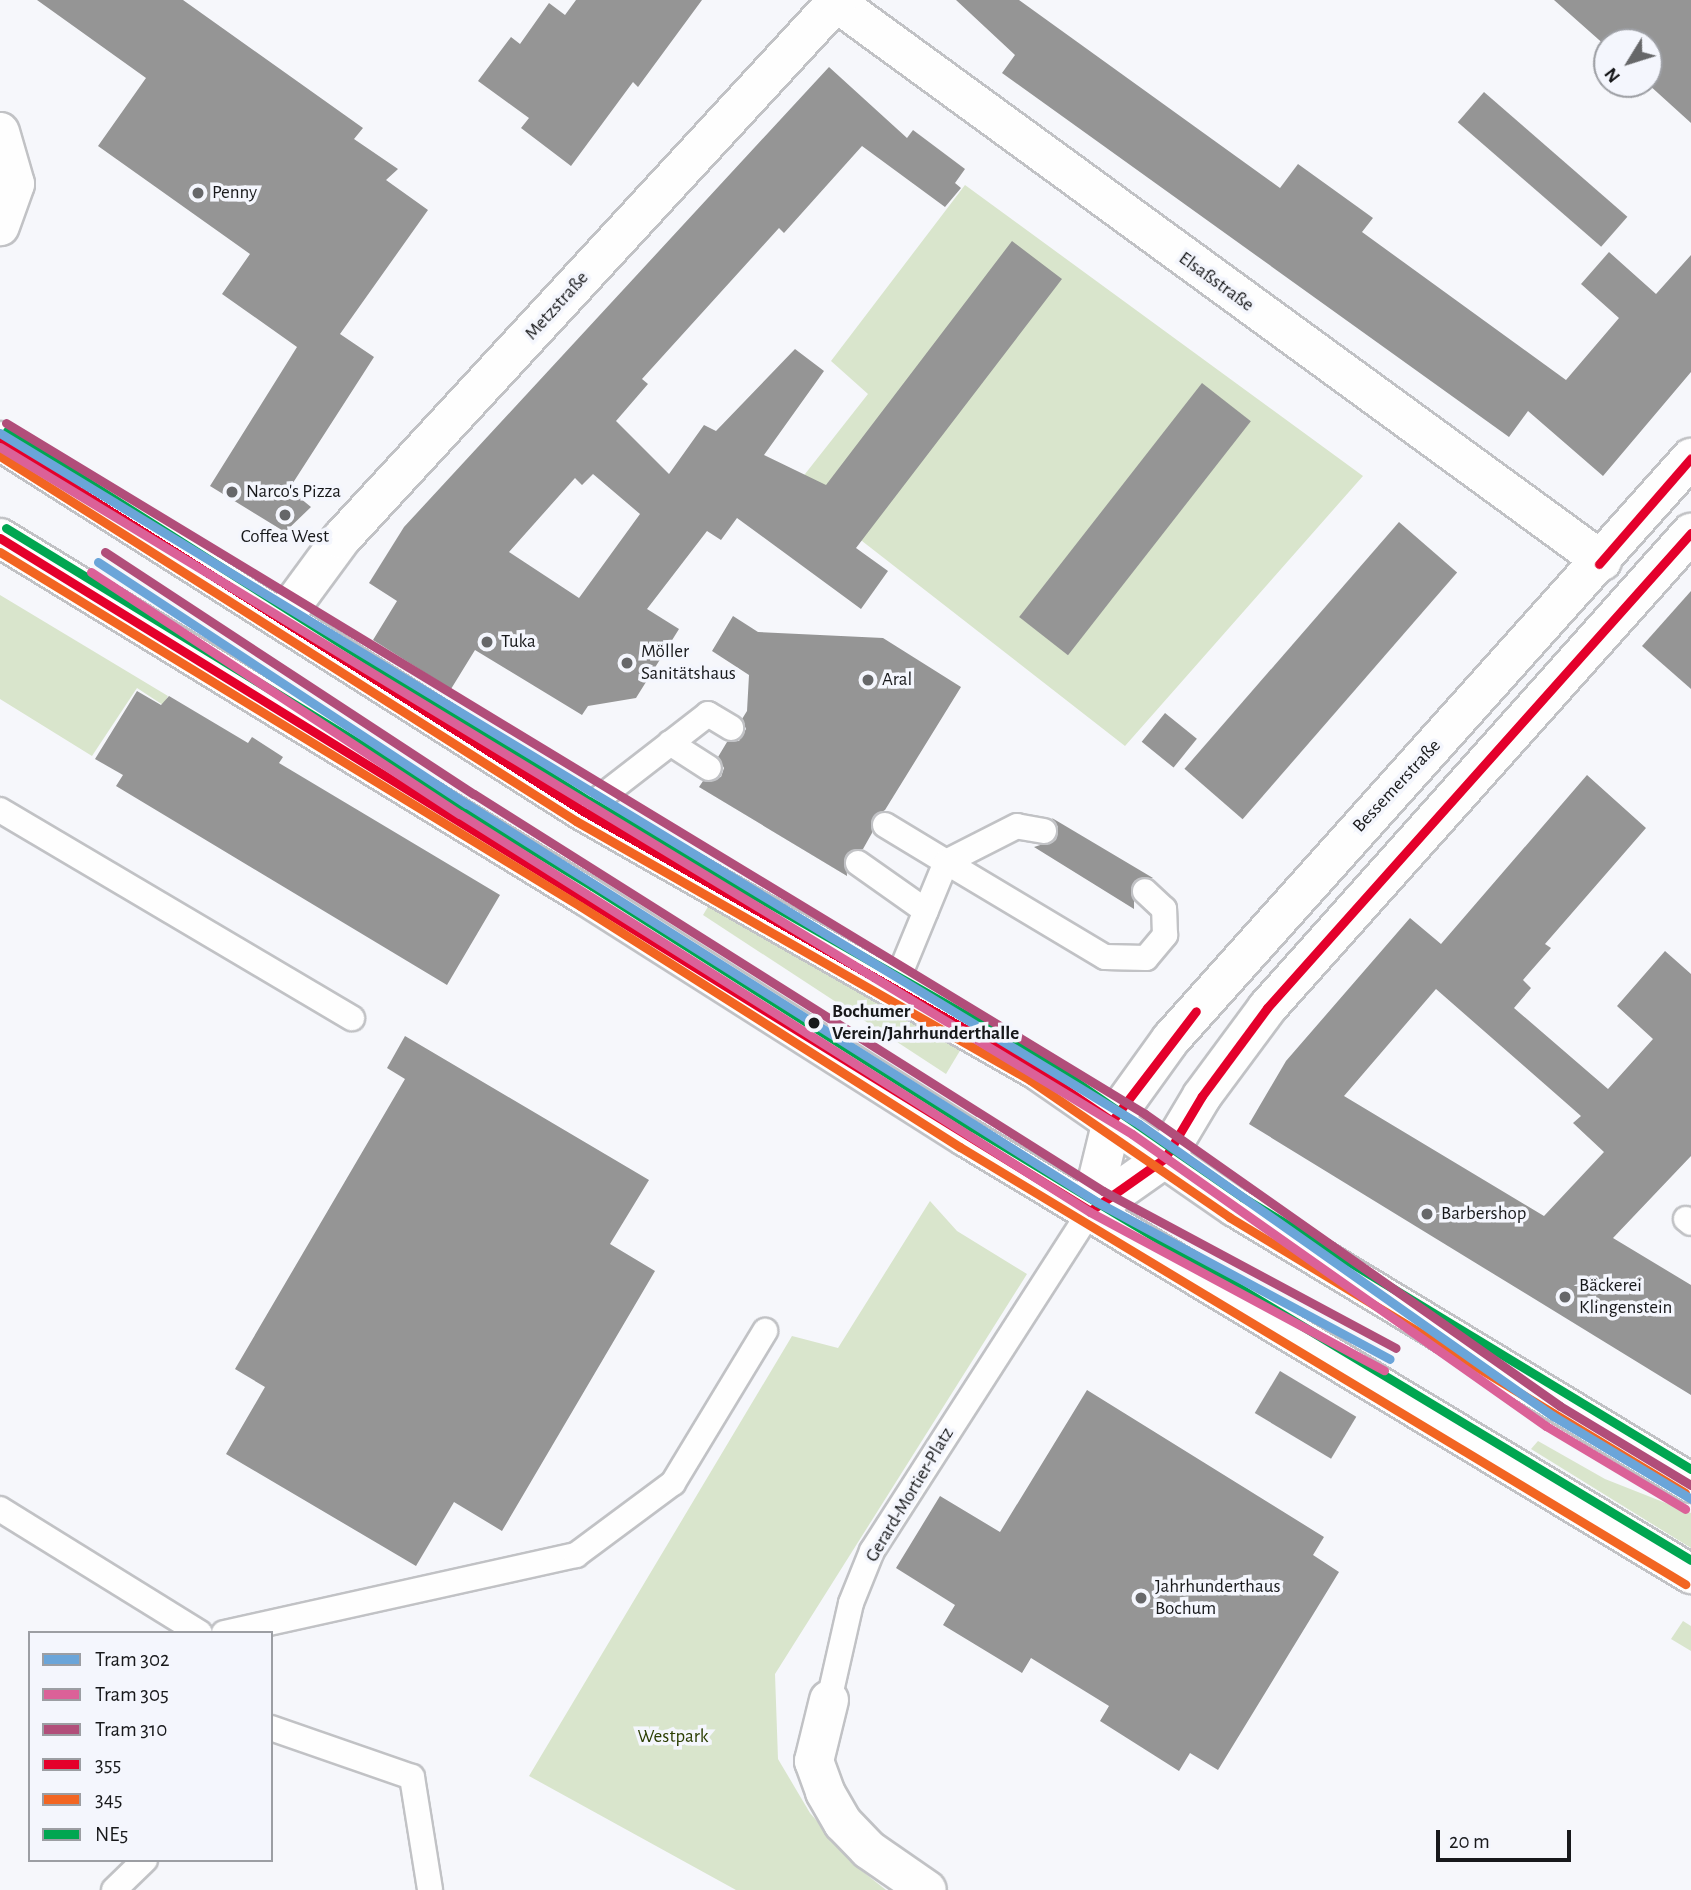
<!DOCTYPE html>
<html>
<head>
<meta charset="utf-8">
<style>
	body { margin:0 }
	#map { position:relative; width:1691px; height:1890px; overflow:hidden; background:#f6f7fb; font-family:"Alegreya Sans",sans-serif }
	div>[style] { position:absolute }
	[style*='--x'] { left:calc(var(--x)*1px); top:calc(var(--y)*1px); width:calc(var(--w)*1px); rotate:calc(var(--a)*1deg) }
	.green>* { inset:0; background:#d9e5cc }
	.building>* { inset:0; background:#959595; transform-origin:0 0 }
	.roads { filter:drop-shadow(2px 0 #c1c2c5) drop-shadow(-2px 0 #c1c2c5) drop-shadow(0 2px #c1c2c5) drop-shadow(0 -2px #c1c2c5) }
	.service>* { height:24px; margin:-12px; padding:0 12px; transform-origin:12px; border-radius:12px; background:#fefefe }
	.minor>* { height:38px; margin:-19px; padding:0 19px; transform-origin:19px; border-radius:19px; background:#fefefe }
	.tertiary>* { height:38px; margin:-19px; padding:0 19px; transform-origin:19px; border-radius:19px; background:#fefefe }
	.secondary>* { height:38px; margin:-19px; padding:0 19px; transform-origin:19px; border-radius:19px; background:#fefefe }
	.bus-1>* { height:9px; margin:-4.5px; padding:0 4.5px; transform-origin:4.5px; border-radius:4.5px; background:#e4002b }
	.bus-2>* { height:9px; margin:-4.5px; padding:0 4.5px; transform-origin:4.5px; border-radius:4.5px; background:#f26522 }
	.bus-3>* { height:9px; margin:-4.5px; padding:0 4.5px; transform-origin:4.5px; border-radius:4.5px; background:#00a651 }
	.tram-1>* { height:9px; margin:-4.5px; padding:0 4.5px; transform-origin:4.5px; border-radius:4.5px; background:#6ba5d9 }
	.tram-2>* { height:9px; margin:-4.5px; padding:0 4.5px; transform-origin:4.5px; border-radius:4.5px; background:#db6198 }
	.tram-3>* { height:9px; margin:-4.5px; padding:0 4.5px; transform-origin:4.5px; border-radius:4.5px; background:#b14e7a }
	.dots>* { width:19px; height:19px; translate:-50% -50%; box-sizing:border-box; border:4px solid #f4f6fd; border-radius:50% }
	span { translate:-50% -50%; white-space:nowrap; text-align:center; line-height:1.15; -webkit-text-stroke:7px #f4f6fd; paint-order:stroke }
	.poi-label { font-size:19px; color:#18191b }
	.left { translate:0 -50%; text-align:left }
	.street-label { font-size:19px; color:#18191b }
	.stop-label { font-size:19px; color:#18191b; font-weight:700 }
	.park-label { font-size:19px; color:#2a3d00 }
	.legend { position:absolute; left:28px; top:1631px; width:245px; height:231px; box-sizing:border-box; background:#f4f6fd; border:2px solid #9c9ea3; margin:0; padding:9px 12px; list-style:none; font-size:21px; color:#18191b }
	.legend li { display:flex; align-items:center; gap:14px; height:35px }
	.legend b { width:35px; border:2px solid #9c9ea3 }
	.north { position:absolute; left:1593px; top:28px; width:70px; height:70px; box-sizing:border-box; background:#f4f6fd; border:2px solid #9c9ea3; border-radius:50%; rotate:232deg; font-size:19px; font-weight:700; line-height:28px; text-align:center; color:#18191b }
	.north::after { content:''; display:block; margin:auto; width:24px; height:32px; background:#666769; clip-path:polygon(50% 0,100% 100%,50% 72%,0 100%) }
	.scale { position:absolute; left:1436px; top:1830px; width:135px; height:32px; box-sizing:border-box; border:4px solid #18191b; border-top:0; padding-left:9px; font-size:21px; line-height:24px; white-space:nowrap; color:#18191b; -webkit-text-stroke:5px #f4f6fd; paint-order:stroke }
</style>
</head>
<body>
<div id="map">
	<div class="green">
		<div style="clip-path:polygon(965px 185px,1363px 476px,1125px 746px,794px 488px,868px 394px,831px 361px)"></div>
		<div style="clip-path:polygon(0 595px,168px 696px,163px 705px,137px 688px,92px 756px,0 699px)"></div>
		<div style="clip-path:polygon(709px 905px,961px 1049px,946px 1074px,703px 915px)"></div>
		<div style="clip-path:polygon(930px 1201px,957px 1231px,1027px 1274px,775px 1674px,778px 1759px,810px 1813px,857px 1867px,886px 1890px,736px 1890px,529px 1776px,792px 1336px,838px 1348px)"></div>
		<div style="clip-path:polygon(1538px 1441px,1605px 1479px,1691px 1513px,1691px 1548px,1531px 1449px)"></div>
		<div style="clip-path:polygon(1683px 1621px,1691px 1626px,1691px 1651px,1671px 1639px)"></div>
	</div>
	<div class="building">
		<div style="clip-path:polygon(37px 0,183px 0,363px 128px,354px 139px,398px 169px,386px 180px,428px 210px,340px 334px,374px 357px,289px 489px,311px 507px,285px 532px,210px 486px,297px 347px,222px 294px,250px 254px,98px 146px,146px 78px)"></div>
		<div style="clip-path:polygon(576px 0,702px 0,638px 87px,633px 82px,571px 166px,521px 128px,529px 118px,478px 81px,511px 37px,520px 44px,549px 3px,565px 15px)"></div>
		<div style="clip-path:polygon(956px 0,1019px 0,1280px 188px,1298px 164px,1373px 218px,1362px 232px,1566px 380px,1619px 318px,1581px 284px,1609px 252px,1656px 294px,1691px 255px,1691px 372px,1603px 476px,1528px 411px,1509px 437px,1002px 73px,1015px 55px)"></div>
		<div style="clip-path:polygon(1554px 0,1691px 0,1691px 123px,1648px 84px,1649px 42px,1607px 42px,1607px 47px)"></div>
		<div style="clip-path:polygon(evenodd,829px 67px,907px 138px,913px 130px,965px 169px,955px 183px,961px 188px,945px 207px,862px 146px,784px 233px,779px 228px,642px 379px,648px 384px,616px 421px,669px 474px,704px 425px,716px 431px,795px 349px,824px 371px,764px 455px,826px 485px,1012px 241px,1062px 279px,856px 548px,888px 571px,861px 609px,737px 518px,721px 540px,707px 531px,647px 609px,679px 629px,636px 698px,588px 706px,582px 715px,475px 650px,451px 689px,373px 640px,397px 601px,369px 583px,404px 527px,829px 67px,593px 474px,640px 514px,579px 598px,509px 552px,575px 478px,582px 485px,593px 474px)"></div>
		<div style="left:1484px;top:92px;width:190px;height:40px;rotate:41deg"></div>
		<div style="left:1202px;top:383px;width:62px;height:297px;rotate:38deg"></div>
		<div style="left:1399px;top:522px;width:77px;height:327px;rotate:41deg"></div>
		<div style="clip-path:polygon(1691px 591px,1691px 689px,1642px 646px)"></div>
		<div style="clip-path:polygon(733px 616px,758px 632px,883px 638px,961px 687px,885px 810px,873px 817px,872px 833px,863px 849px,846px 855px,847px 876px,699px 787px,703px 781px,721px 777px,724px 768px,718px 757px,727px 742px,739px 741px,746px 729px,742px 719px,747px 711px,749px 675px,712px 651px)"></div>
		<div style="clip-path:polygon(137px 691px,161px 705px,169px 696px,248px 743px,252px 737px,283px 757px,279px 763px,500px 895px,447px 985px,116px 786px,123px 775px,95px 759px)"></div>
		<div style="left:1165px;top:713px;width:41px;height:37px;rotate:39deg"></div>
		<div style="clip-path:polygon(evenodd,1587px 775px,1646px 828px,1545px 944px,1551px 948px,1523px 980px,1531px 988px,1514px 1008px,1608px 1089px,1653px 1039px,1617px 1006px,1665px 951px,1691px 974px,1691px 1156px,1613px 1238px,1691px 1285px,1691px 1395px,1249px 1124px,1286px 1061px,1410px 918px,1441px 944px,1587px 775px,1436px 989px,1581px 1116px,1573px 1123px,1604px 1152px,1544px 1216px,1344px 1096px,1436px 989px)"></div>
		<div style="clip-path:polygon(1052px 818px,1153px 878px,1134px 881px,1134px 909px,1034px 847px,1056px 840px,1058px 827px)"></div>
		<div style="clip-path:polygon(405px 1036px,649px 1180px,610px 1244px,655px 1271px,502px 1531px,454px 1502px,416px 1566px,226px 1454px,265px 1387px,235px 1369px,405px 1079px,387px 1068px)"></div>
		<div style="left:1280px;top:1371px;width:89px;height:49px;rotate:31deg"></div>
		<div style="clip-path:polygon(1087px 1390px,1324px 1537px,1313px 1555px,1339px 1572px,1218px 1770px,1190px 1753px,1179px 1771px,1100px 1721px,1109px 1706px,1031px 1658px,1022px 1673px,943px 1625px,955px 1605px,896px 1568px,940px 1496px,1000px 1532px)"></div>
	</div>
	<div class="roads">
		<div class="service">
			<div style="--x:670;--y:743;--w:46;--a:32.7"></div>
			<div style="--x:0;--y:810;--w:409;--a:30.6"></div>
			<div style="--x:583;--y:811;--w:158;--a:-37.8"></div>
			<div style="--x:708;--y:714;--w:27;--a:31"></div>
			<div style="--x:885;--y:825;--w:71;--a:31.2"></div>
			<div style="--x:946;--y:862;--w:134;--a:112.4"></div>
			<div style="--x:1044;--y:831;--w:27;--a:-170"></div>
			<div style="--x:1017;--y:826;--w:80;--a:153.1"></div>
			<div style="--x:946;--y:862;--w:185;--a:30.9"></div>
			<div style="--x:1105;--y:957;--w:41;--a:1.4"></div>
			<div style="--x:1146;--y:958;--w:30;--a:-50"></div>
			<div style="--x:1165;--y:935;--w:26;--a:-92"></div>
			<div style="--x:1164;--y:909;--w:26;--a:-137"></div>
			<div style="--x:858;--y:863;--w:83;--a:35.2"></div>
			<div style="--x:1686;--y:1219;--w:6;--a:39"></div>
			<div style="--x:0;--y:1509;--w:235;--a:31.8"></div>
			<div style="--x:224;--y:1633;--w:361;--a:-12.5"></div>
			<div style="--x:576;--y:1555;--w:121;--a:-36.6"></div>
			<div style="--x:673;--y:1483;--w:178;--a:-58.8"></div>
			<div style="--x:829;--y:1700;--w:99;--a:-77.2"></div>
			<div style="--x:851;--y:1603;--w:56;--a:-68"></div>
			<div style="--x:872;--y:1551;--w:404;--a:-57.3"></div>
			<div style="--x:271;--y:1728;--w:149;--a:19.2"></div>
			<div style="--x:412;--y:1777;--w:114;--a:80.9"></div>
			<div style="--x:114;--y:1890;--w:43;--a:-44.1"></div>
		</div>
		<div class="minor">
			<div style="--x:833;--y:0;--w:952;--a:36.11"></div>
			<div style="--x:0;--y:132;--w:54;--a:73.9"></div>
			<div style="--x:15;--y:184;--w:45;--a:109.7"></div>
			<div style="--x:283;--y:618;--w:98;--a:-53.7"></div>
			<div style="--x:341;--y:539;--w:733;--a:-47.32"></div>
			<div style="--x:829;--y:1700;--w:63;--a:103.8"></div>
			<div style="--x:814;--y:1761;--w:33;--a:70"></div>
			<div style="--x:825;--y:1792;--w:36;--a:60"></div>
			<div style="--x:843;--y:1823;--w:37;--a:46"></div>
			<div style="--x:869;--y:1850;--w:70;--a:34.6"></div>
		</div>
		<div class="tertiary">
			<div style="--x:1090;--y:1211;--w:93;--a:-76.3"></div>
			<div style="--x:1112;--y:1121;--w:101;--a:-54.3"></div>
			<div style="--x:1171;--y:1039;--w:780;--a:-48.17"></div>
			<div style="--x:1090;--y:1211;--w:92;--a:-35.2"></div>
			<div style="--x:1165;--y:1158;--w:72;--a:-59.2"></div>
			<div style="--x:1202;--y:1096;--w:109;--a:-53.5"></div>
			<div style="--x:1267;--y:1008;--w:637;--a:-48.25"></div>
		</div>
		<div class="secondary">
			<div style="--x:0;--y:441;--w:690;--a:32.4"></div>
			<div style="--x:583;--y:811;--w:523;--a:29.7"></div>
			<div style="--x:1037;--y:1070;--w:241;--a:34.7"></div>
			<div style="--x:1235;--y:1207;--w:533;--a:31.18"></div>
			<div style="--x:0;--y:538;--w:687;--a:31.42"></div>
			<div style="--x:586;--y:896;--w:450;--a:32.4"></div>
			<div style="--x:966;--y:1137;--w:847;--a:31.08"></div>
		</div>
	</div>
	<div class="bus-1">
		<div style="--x:0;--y:441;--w:690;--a:32.4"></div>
		<div style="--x:583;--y:811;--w:523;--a:29.7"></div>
		<div style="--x:1037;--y:1070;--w:91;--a:34.2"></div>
		<div style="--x:1112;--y:1121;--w:138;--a:-52.6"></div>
		<div style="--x:0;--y:538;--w:1281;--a:31.69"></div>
		<div style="--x:1090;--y:1211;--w:92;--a:-35.2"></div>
		<div style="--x:1165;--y:1158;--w:72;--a:-59.2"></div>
		<div style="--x:1202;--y:1096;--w:109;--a:-53.5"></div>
		<div style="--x:1267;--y:1008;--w:637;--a:-48.25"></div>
		<div style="--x:1599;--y:564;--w:140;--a:-49"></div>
	</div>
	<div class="bus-2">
		<div style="--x:0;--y:456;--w:682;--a:32.36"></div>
		<div style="--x:576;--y:821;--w:523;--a:29.7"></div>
		<div style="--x:1030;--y:1080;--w:242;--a:34.5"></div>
		<div style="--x:1229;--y:1217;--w:533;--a:31.18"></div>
		<div style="--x:0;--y:552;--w:679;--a:31.4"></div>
		<div style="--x:580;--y:906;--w:450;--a:32.4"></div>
		<div style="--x:960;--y:1147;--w:847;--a:31.08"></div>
	</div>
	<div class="bus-3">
		<div style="--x:7;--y:431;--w:690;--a:32.45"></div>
		<div style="--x:589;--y:801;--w:522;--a:29.61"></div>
		<div style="--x:1043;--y:1059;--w:242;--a:34.7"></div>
		<div style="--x:1242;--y:1197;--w:525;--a:31.21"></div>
		<div style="--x:6;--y:528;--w:687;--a:31.42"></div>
		<div style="--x:592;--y:886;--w:450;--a:32.4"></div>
		<div style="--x:972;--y:1127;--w:839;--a:31.06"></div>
	</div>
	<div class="tram-1">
		<div style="--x:0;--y:433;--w:1332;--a:31.24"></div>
		<div style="--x:1139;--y:1124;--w:507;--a:35.2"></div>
		<div style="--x:1553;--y:1416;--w:161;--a:31"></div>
		<div style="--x:98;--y:562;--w:441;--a:33.3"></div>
		<div style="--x:467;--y:804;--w:745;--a:32.28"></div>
		<div style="--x:1097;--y:1202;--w:332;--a:28.2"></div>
	</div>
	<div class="tram-2">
		<div style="--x:0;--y:447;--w:1324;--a:31.25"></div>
		<div style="--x:1132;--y:1134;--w:507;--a:35.2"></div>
		<div style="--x:1546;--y:1426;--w:162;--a:30.8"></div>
		<div style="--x:91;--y:572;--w:441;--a:33.3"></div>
		<div style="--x:460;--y:814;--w:745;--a:32.28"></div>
		<div style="--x:1090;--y:1212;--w:334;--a:28.3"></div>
	</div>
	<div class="tram-3">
		<div style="--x:6;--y:423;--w:1332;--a:31.24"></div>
		<div style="--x:1145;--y:1114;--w:507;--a:35.13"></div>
		<div style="--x:1560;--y:1406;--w:153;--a:31.1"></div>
		<div style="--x:105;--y:552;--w:441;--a:33.3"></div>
		<div style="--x:474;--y:794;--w:744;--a:32.26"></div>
		<div style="--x:1103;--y:1191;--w:332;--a:28.2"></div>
	</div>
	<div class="dots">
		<div style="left:198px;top:193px;background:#666769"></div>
		<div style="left:232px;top:492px;background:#666769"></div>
		<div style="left:285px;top:515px;background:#666769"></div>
		<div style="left:487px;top:642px;background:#666769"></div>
		<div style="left:627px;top:663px;background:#666769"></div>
		<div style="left:868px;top:680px;background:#666769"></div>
		<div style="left:814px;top:1023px;background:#18191b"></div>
		<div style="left:1427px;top:1214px;background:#666769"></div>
		<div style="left:1565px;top:1297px;background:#666769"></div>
		<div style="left:1141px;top:1598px;background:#666769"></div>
	</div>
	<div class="poi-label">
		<span class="left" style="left:212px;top:193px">Penny</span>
		<span class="left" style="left:246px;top:492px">Narco's Pizza</span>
		<span style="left:285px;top:537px">Coffea West</span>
		<span class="left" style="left:501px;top:642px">Tuka</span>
		<span class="left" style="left:641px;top:663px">Möller<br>Sanitätshaus</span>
		<span class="left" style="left:882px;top:680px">Aral</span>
		<span class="left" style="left:1441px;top:1214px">Barbershop</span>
		<span class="left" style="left:1579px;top:1297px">Bäckerei<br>Klingenstein</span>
		<span class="left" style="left:1155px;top:1598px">Jahrhunderthaus<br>Bochum</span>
	</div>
	<div class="street-label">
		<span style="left:1216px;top:282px;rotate:36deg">Elsaßstraße</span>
		<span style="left:557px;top:306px;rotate:-48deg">Metzstraße</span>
		<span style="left:1397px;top:786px;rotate:-47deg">Bessemerstraße</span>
		<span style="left:910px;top:1495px;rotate:-59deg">Gerard-Mortier-Platz</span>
	</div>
	<div class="stop-label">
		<span class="left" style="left:832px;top:1023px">Bochumer<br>Verein/Jahrhunderthalle</span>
	</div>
	<div class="park-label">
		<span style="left:673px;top:1737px">Westpark</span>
	</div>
	<ul class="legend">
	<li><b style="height:9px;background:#6ba5d9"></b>Tram 302</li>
	<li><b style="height:9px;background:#db6198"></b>Tram 305</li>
	<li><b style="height:9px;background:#b14e7a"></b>Tram 310</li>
	<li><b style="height:9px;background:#e4002b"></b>355</li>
	<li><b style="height:9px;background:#f26522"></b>345</li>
	<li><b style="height:9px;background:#00a651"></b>NE5</li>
	</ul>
	<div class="north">N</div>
	<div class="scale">20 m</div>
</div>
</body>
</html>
